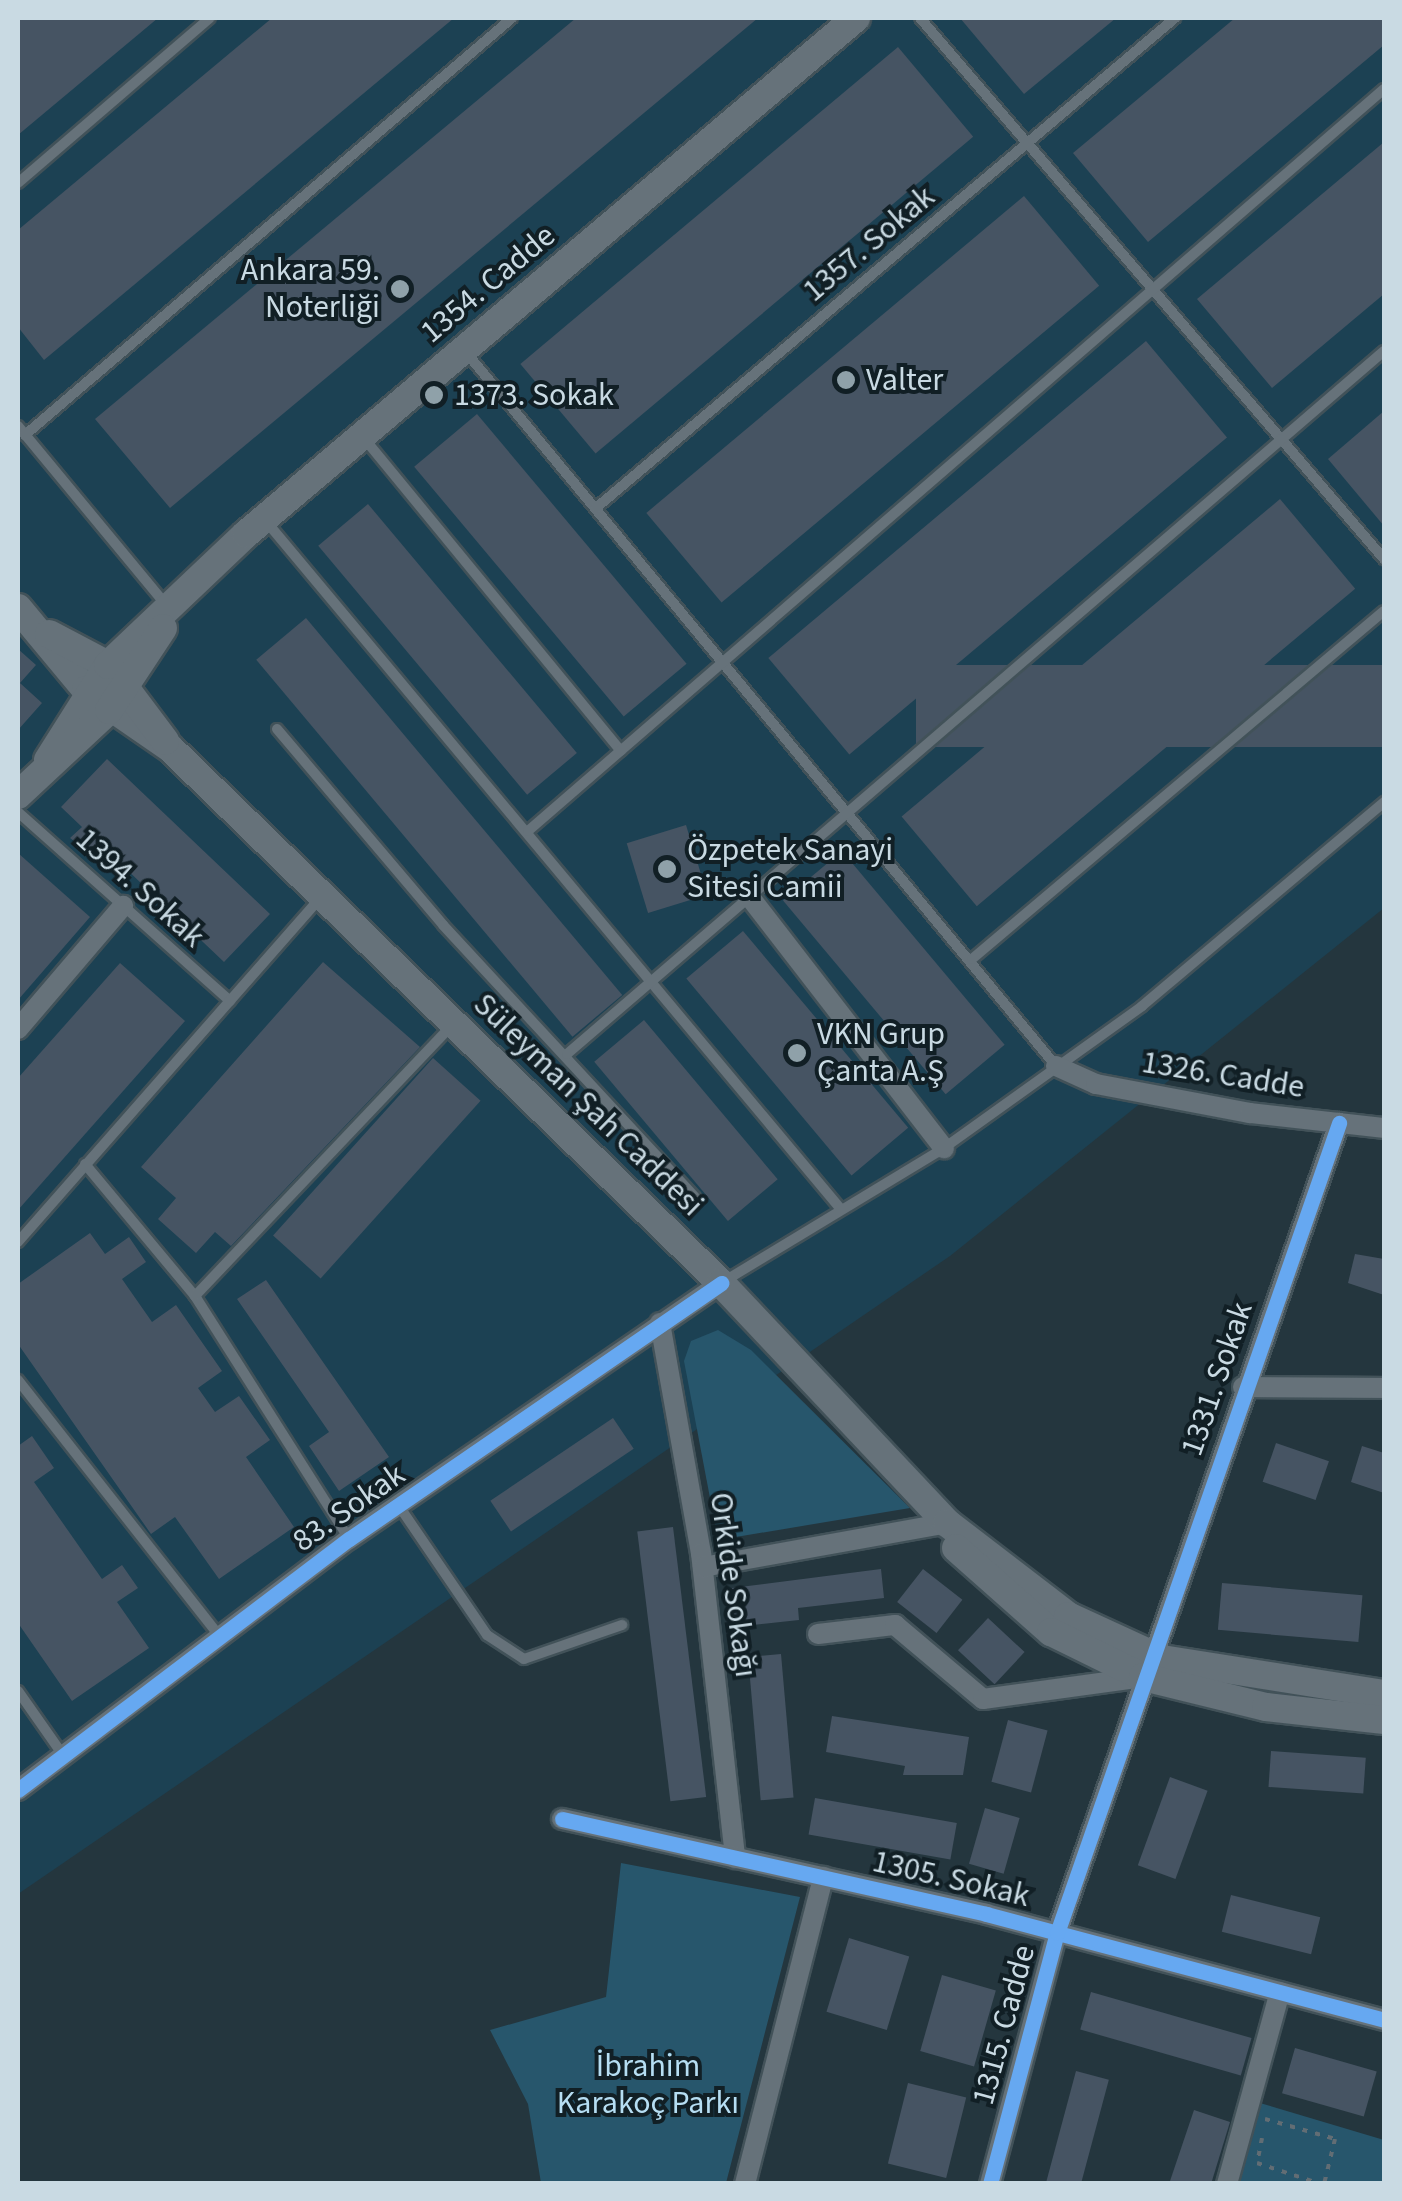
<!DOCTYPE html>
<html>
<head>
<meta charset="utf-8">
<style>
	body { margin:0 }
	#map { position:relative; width:1402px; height:2201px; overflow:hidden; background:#24363e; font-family:"Source Sans 3",sans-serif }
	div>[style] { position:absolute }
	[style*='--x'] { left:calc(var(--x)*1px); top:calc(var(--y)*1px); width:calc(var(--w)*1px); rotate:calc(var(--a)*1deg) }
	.built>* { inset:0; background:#1c4153 }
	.green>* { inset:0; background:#27566c }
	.building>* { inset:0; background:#465463; transform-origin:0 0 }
	.path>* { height:4px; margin-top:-2px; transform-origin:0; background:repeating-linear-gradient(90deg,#626d74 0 5px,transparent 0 13px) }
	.roads { filter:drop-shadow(2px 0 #425259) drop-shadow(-2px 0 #425259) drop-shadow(0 2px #425259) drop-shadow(0 -2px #425259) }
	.lane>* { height:10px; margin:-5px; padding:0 5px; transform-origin:5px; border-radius:5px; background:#66727a }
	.street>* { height:20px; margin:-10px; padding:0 10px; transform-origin:10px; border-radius:10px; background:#66727a }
	.secondary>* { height:28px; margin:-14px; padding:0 14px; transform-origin:14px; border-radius:14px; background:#66727a }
	.cycleway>* { height:15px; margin:-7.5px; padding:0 7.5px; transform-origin:7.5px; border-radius:7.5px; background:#66a8f1 }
	.dots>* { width:28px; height:28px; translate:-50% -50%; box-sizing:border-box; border:5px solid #111f25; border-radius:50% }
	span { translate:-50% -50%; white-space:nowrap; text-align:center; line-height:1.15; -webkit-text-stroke:8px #111f25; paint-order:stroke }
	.street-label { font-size:32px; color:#c9dae3 }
	.poi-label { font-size:32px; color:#c9dae3 }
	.right { translate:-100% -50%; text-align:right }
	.left { translate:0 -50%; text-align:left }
	.park-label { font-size:32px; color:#b6def3 }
	.frame { position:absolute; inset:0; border:20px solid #c9dae3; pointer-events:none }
</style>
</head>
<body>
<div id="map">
	<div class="built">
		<div style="clip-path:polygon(18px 18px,1384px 18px,1384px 908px,950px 1256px,18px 1894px)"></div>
	</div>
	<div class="green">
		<div style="clip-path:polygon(718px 1330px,751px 1350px,910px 1508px,718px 1540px,684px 1361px,691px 1341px)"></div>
		<div style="clip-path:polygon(621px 1863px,800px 1897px,726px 2183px,541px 2183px,528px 2104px,490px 2030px,606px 1997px)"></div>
		<div style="clip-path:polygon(1260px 2103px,1384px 2140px,1384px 2183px,1238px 2183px)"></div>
	</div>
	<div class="building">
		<div style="clip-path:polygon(18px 18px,158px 18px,18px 135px)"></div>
		<div style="clip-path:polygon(272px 18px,454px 18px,44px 360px,18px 327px,18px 230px)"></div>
		<div style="clip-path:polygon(576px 18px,758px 18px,170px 508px,95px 419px)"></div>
		<div style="clip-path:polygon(960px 18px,1116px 18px,1024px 94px)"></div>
		<div style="clip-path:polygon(1235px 18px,1384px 18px,1384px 45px,1148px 242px,1073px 153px)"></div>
		<div style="left:898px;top:47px;width:117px;height:493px;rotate:50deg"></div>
		<div style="clip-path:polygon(1384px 142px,1384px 294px,1272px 388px,1197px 299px)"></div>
		<div style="left:1024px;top:196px;width:117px;height:493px;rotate:50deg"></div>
		<div style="left:1146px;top:341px;width:126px;height:493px;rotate:50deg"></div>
		<div style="clip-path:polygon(1384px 411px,1384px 526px,1328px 459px)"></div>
		<div style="left:477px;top:414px;width:326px;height:82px;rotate:50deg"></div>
		<div style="left:1280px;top:499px;width:117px;height:494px;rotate:50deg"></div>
		<div style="left:368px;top:504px;width:325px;height:65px;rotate:50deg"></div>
		<div style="left:306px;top:618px;width:492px;height:65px;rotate:50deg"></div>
		<div style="clip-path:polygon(18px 649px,36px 665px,20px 683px,42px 703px,18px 730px)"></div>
		<div style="left:1384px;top:665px;width:82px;height:468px;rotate:90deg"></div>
		<div style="clip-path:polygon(107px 759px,270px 914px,224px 962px,122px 865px,116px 872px,70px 838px,82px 827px,61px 807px)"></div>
		<div style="left:686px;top:825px;width:73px;height:62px;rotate:73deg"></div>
		<div style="left:842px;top:851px;width:253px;height:77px;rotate:50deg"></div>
		<div style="clip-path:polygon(18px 853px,90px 917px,18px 1000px)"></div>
		<div style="left:743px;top:931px;width:257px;height:74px;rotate:50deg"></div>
		<div style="clip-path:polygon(323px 962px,420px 1047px,231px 1246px,215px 1232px,196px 1253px,158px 1219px,176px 1198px,141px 1167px)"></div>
		<div style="clip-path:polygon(120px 963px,185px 1021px,18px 1210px,18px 1078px)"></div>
		<div style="left:644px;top:1020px;width:208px;height:65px;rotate:50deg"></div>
		<div style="left:433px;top:1058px;width:64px;height:239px;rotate:42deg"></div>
		<div style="clip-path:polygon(90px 1233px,105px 1254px,129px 1237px,146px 1262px,122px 1279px,152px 1322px,176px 1305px,222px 1371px,198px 1388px,215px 1412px,239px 1396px,270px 1440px,246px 1457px,294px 1527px,219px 1579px,175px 1517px,151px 1534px,18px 1344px,18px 1284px)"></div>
		<div style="clip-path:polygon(1355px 1254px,1384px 1259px,1384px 1295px,1348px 1283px)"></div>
		<div style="clip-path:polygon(266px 1280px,389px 1457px,339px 1491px,309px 1446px,329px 1432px,237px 1299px)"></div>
		<div style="left:613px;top:1418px;width:37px;height:148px;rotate:56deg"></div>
		<div style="clip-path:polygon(32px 1436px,54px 1468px,34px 1482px,102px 1579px,122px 1565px,138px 1588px,117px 1602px,149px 1648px,72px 1701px,18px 1623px,18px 1446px)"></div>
		<div style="left:1276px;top:1443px;width:56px;height:41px;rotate:19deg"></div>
		<div style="clip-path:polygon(1362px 1446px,1384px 1453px,1384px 1493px,1351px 1482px)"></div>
		<div style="left:673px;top:1527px;width:272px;height:36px;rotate:83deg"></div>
		<div style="clip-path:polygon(881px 1569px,884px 1598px,798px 1608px,799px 1620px,735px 1627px,732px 1588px)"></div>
		<div style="left:923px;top:1569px;width:50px;height:42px;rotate:38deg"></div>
		<div style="left:1222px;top:1583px;width:141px;height:47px;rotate:5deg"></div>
		<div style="left:988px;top:1618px;width:50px;height:44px;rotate:43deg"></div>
		<div style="left:781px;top:1654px;width:144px;height:33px;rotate:85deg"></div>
		<div style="clip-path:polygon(832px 1716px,969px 1737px,963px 1775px,903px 1775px,905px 1766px,826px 1752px)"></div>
		<div style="left:1008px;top:1720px;width:41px;height:64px;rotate:15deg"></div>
		<div style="left:1271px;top:1751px;width:95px;height:36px;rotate:4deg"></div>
		<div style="left:1170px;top:1777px;width:40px;height:94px;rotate:20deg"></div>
		<div style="left:815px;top:1798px;width:144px;height:37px;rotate:10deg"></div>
		<div style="left:985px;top:1808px;width:36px;height:58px;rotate:16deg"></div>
		<div style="left:1231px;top:1895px;width:92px;height:38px;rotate:14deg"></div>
		<div style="left:849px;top:1938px;width:63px;height:77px;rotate:17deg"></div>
		<div style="left:942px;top:1975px;width:56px;height:79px;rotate:16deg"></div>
		<div style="left:1091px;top:1992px;width:167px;height:39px;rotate:16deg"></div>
		<div style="left:1295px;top:2048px;width:85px;height:47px;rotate:16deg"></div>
		<div style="left:1076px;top:2071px;width:34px;height:117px;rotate:15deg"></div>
		<div style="left:908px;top:2083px;width:60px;height:83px;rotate:14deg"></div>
		<div style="clip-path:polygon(1194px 2110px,1230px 2122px,1211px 2184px,1169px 2184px)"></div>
	</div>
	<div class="path">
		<div style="--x:1265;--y:2119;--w:73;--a:15.9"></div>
		<div style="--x:1335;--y:2139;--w:46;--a:103.7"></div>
		<div style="--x:1262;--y:2138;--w:25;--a:101"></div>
		<div style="--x:1257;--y:2163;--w:67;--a:18.2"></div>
	</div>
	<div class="roads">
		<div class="lane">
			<div style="--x:920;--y:18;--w:713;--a:49.38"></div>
			<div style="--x:18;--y:183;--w:253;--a:-40.7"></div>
			<div style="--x:465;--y:351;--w:928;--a:50.42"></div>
			<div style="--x:18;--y:426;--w:234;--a:50.4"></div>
			<div style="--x:25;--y:435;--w:641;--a:-40.57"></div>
			<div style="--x:363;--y:437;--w:406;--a:50.6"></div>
			<div style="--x:596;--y:508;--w:759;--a:-40.24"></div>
			<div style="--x:265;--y:520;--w:895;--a:50.12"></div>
			<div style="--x:277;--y:729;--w:257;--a:49.7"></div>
			<div style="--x:443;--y:925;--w:371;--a:47.2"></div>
			<div style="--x:18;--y:812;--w:284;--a:41.7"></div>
			<div style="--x:528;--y:831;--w:1133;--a:-40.92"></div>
			<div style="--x:972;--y:959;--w:539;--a:-40.19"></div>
			<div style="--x:567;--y:1054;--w:1078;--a:-40.71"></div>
			<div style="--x:85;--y:1164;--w:172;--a:50.2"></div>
			<div style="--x:195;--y:1296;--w:288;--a:57.6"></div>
			<div style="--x:18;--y:1242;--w:459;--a:-48.7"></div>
			<div style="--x:723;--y:1282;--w:258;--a:-31.2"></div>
			<div style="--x:944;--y:1148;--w:244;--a:-35.6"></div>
			<div style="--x:1142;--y:1006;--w:317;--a:-40.1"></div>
			<div style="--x:195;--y:1296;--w:373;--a:-46.5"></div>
			<div style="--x:18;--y:1380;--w:325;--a:51.8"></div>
			<div style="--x:399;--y:1506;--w:156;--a:55.7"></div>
			<div style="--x:487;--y:1635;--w:44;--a:33"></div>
			<div style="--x:524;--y:1659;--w:104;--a:-19.1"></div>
			<div style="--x:18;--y:1691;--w:78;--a:54.9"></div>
		</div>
		<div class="street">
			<div style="--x:749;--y:896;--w:319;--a:52.3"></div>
			<div style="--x:18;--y:1029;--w:162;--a:-49.5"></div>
			<div style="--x:1056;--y:1066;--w:44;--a:24.2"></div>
			<div style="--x:1096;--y:1084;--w:157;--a:10.7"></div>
			<div style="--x:1250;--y:1113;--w:135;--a:6.4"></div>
			<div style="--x:660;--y:1323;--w:234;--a:79.9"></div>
			<div style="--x:701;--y:1553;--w:307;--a:83.6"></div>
			<div style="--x:1243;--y:1387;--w:141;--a:0.4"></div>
			<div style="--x:703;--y:1567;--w:248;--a:-10.2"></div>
			<div style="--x:818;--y:1634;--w:78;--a:-6.7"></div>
			<div style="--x:895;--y:1625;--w:115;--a:40.1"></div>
			<div style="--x:983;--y:1699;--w:162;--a:-7.8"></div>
			<div style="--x:18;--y:1790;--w:415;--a:-37.2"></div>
			<div style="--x:349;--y:1539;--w:452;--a:-34.5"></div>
			<div style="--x:562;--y:1819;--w:435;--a:12.6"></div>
			<div style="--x:986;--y:1914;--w:412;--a:14.9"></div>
			<div style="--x:745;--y:2184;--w:317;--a:-75.7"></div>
			<div style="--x:990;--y:2184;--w:260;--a:-75.1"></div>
			<div style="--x:1057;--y:1933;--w:858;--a:-70.8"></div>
			<div style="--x:1227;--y:2184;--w:199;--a:-74.6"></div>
		</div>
		<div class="secondary">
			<div style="--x:18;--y:608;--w:107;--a:50.3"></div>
			<div style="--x:86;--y:690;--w:102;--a:34.6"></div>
			<div style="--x:170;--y:748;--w:768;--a:44.16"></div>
			<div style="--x:721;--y:1283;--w:330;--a:46.7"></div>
			<div style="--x:947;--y:1523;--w:153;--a:37.5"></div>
			<div style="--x:1068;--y:1616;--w:103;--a:24.6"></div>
			<div style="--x:1162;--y:1659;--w:225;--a:9"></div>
			<div style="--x:49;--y:634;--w:67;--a:27.7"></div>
			<div style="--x:108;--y:665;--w:95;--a:53.1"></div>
			<div style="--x:48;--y:760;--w:112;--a:-57.7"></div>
			<div style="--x:108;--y:665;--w:190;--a:-43.5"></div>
			<div style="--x:246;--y:534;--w:799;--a:-40.23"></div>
			<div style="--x:18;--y:795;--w:125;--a:-43"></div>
			<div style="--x:109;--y:710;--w:98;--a:-56.6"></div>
			<div style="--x:956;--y:1548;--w:127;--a:41.5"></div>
			<div style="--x:1051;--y:1632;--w:102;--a:26.1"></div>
			<div style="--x:1143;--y:1677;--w:127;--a:13.7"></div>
			<div style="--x:1266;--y:1707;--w:119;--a:6.3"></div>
		</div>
	</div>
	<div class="cycleway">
		<div style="--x:18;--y:1790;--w:415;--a:-37.2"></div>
		<div style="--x:349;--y:1539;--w:452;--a:-34.5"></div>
		<div style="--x:562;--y:1819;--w:435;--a:12.6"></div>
		<div style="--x:986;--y:1914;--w:412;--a:14.9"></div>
		<div style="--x:990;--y:2184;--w:260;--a:-75.1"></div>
		<div style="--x:1057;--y:1933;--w:858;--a:-70.8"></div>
	</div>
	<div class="dots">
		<div style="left:400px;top:289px;background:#8fa1a9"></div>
		<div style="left:846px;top:380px;background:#8fa1a9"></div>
		<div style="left:434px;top:395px;background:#8fa1a9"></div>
		<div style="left:667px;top:869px;background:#8fa1a9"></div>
		<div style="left:797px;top:1053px;background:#8fa1a9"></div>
	</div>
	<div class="street-label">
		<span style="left:869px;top:244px;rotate:-40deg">1357. Sokak</span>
		<span style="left:488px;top:284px;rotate:-40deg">1354. Cadde</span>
		<span style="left:140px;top:888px;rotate:42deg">1394. Sokak</span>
		<span style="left:1223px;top:1075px;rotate:9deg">1326. Cadde</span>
		<span style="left:588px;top:1105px;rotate:44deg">Süleyman Şah Caddesi</span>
		<span style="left:1217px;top:1379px;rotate:-71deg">1331. Sokak</span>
		<span style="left:349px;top:1508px;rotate:-35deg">83. Sokak</span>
		<span style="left:733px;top:1585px;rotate:82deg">Orkide Sokağı</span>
		<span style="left:951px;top:1879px;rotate:13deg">1305. Sokak</span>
		<span style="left:1004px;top:2025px;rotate:-75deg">1315. Cadde</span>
	</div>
	<div class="poi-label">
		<span class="right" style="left:380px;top:289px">Ankara 59.<br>Noterliği</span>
		<span class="left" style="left:866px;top:380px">Valter</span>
		<span class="left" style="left:454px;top:395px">1373. Sokak</span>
		<span class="left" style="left:687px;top:869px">Özpetek Sanayi<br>Sitesi Camii</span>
		<span class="left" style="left:817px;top:1053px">VKN Grup<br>Çanta A.Ş</span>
	</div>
	<div class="park-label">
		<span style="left:648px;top:2085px">İbrahim<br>Karakoç Parkı</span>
	</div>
	<div class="frame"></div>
</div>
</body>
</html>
